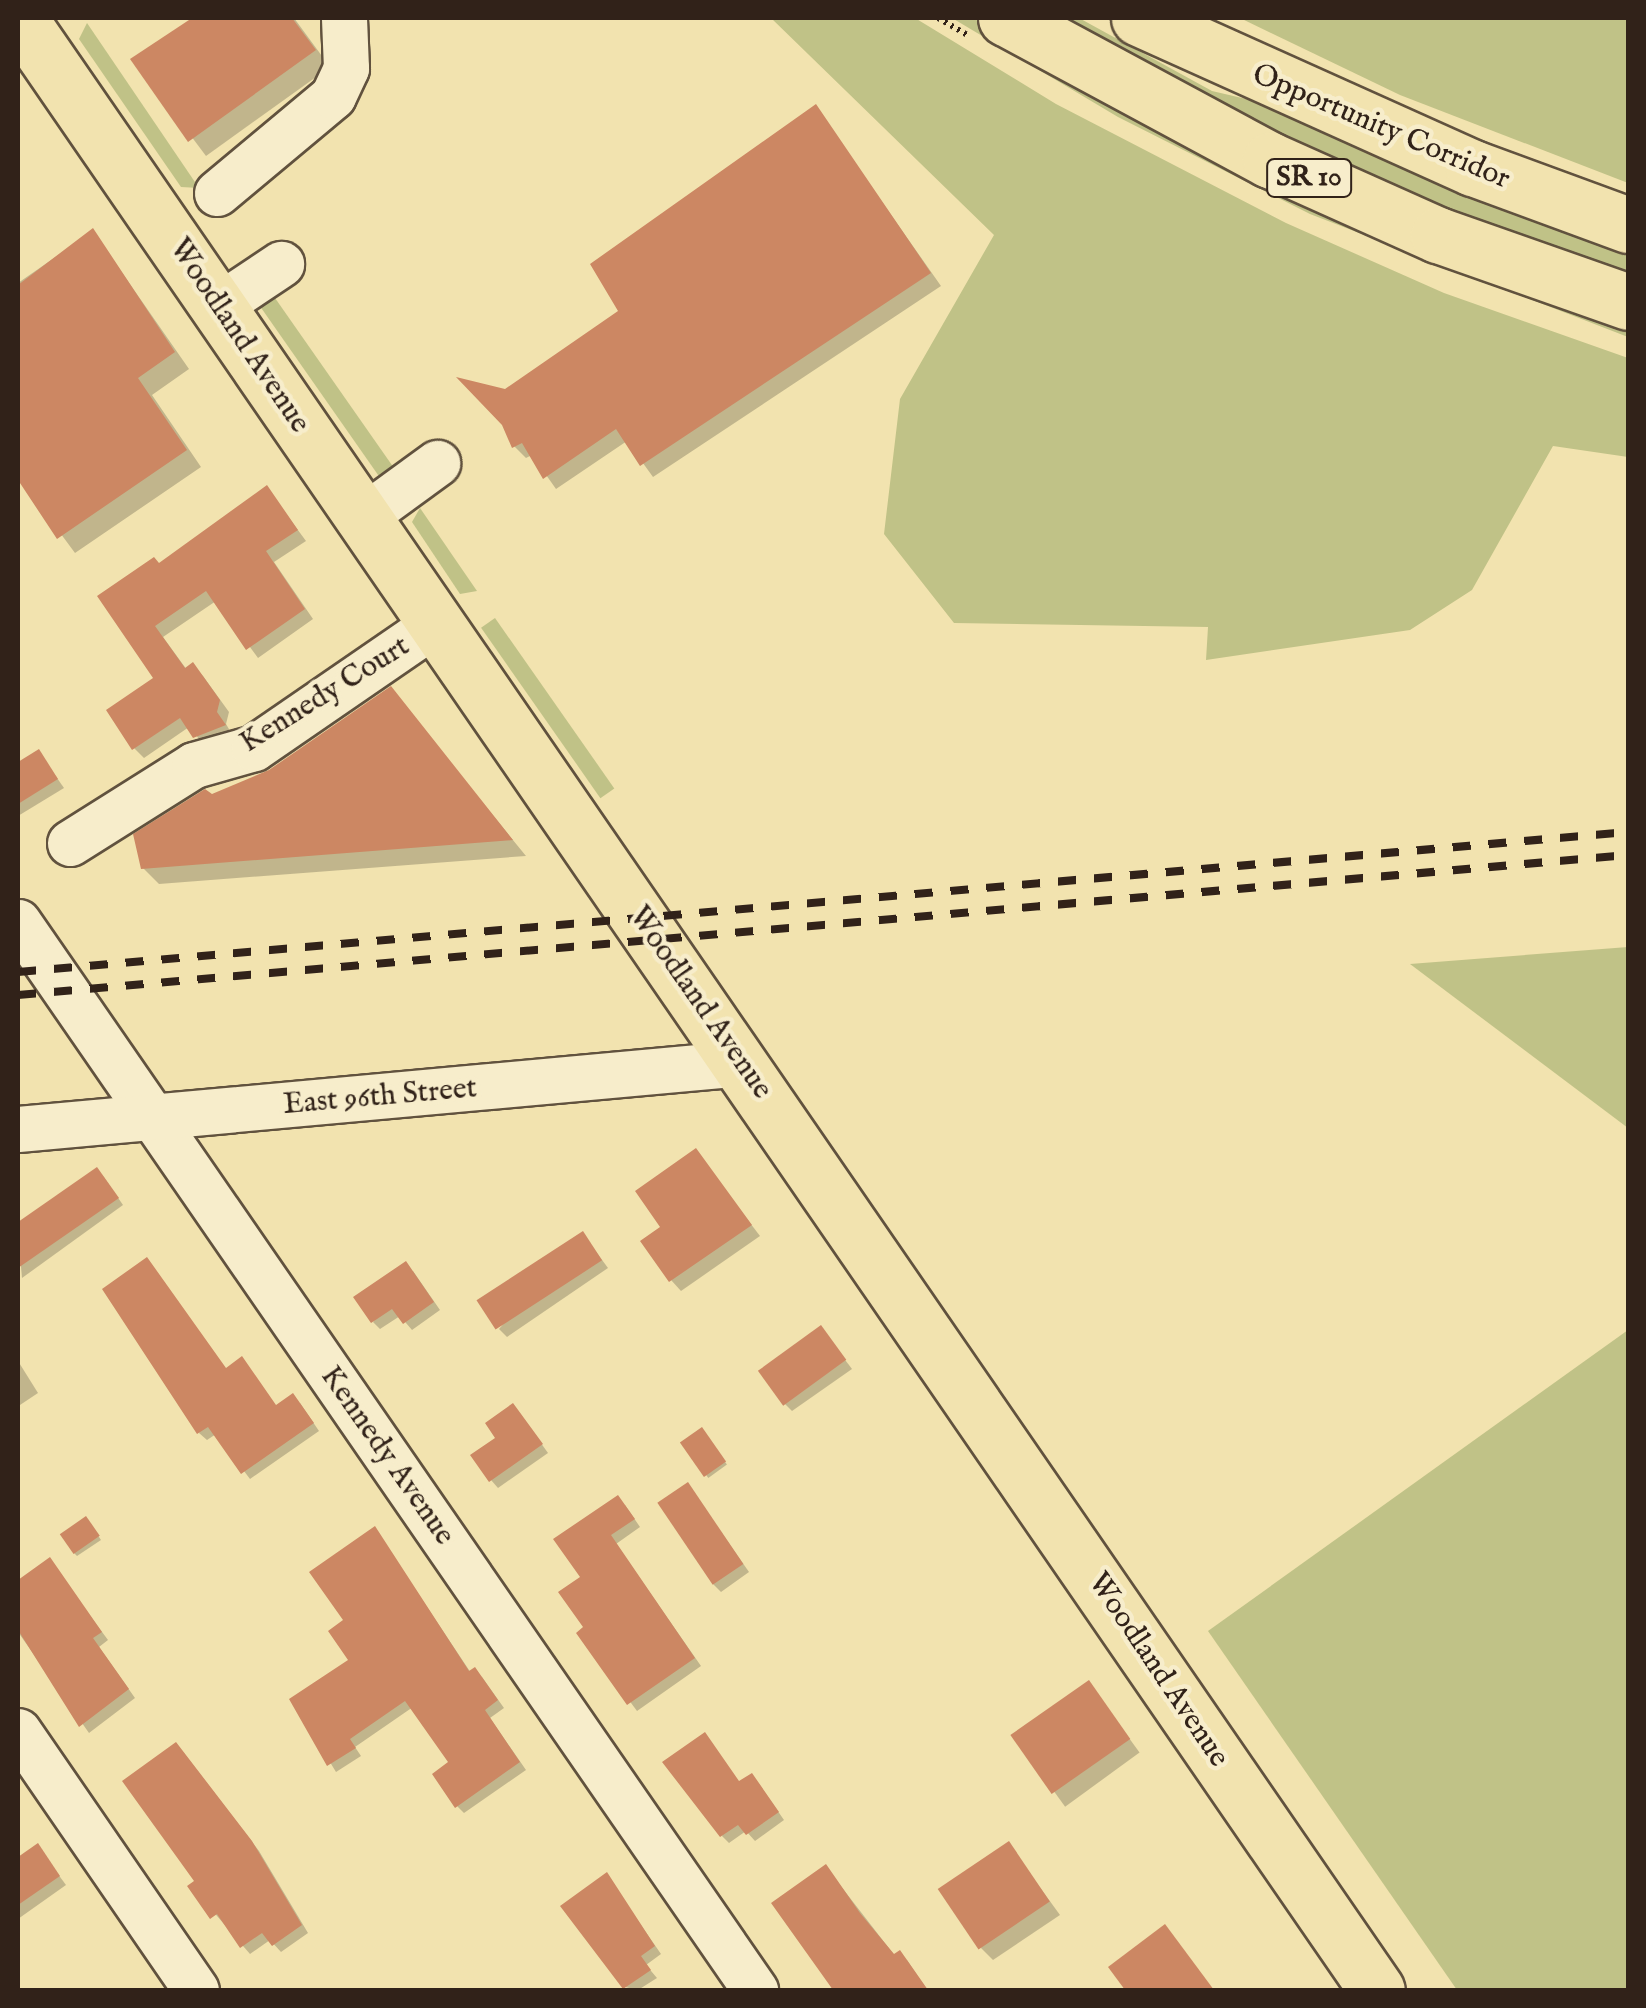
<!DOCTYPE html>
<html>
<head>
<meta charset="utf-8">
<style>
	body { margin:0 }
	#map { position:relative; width:1646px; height:2008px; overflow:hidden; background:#f2e3af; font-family:"IM FELL English",serif }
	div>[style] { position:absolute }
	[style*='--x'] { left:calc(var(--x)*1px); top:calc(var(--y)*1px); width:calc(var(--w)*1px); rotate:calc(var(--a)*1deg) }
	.green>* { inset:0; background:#c0c287; transform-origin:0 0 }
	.shadow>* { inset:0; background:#0003; transform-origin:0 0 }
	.building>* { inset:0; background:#cc8763; transform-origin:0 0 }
	.path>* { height:6px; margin-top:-3px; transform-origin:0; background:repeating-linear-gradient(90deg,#312219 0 2.5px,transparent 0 7.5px) }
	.roads { filter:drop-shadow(2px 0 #61523e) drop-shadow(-2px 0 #61523e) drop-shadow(0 2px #61523e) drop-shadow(0 -2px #61523e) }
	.minor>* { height:45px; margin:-22.5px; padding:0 22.5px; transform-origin:22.5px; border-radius:22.5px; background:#f7edcb }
	.major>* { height:55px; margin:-27.5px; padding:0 27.5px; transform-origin:27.5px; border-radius:27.5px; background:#f2e3af }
	.rail>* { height:8px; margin-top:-4px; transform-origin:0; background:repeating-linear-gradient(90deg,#312219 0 18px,transparent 0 36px) }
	span { translate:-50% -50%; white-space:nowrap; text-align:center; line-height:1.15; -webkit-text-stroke:9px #f7edcb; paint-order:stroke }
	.shield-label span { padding:2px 8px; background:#f7edcb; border:2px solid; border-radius:8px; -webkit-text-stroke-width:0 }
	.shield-label { font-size:28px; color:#312219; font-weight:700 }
	.street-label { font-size:30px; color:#312219 }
	.frame { position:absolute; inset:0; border:20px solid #312219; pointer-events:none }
</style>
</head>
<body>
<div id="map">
	<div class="green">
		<div style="clip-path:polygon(771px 18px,915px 18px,1056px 104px,1286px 223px,1444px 293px,1628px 358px,1628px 457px,1553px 446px,1472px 590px,1410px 630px,1206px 660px,1208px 627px,954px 623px,884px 534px,900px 399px,994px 235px)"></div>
		<div style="clip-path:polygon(952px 18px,973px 18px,1062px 72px,1628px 325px,1628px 337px,1310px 214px,1118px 117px)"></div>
		<div style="clip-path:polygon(1041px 18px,1079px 18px,1212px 91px,1280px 107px,1628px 248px,1628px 287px,1476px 233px)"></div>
		<div style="clip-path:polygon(1240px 18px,1628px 18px,1628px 183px,1400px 95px)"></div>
		<div style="clip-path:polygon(87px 23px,199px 188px,181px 187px,79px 39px)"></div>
		<div style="left:275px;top:298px;width:208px;height:17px;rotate:55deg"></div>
		<div style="clip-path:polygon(420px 508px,477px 591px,460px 594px,412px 522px)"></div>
		<div style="left:495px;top:618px;width:208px;height:17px;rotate:55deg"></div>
		<div style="clip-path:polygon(1628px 947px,1628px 1128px,1410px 964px)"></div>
		<div style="clip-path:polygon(1628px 1330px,1628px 1990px,1457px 1990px,1208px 1631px)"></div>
	</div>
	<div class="shadow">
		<div style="clip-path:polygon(197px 18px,294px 18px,330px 67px,206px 156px,134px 60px)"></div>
		<div style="clip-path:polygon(816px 108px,941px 286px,653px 477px,627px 441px,556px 489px,532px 455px,526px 458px,514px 446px,621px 312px)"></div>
		<div style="clip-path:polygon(93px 231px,189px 369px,152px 395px,201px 467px,75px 553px,18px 476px,18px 283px)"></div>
		<div style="clip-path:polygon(267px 488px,306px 541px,274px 562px,313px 619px,258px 658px,216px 601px,163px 637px,187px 670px,193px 666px,203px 676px,229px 712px,226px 724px,233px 736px,205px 746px,189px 727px,144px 758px,134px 748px,156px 679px,100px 596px,160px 566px)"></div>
		<div style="clip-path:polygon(390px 689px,526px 856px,159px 884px,143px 868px,212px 797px,270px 772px)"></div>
		<div style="clip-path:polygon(39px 752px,64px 788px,18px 816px,18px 765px)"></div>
		<div style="clip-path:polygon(696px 1152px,760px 1236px,681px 1291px,671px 1280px,663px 1228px)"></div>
		<div style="clip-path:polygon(103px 1176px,123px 1205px,22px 1278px,18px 1233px)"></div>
		<div style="clip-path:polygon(583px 1234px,608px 1268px,507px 1337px,499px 1329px)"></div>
		<div style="clip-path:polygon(413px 1271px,440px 1310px,412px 1330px,400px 1316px,380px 1329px,373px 1322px)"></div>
		<div style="clip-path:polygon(821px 1328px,852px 1369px,792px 1411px,784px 1403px)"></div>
		<div style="clip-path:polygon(18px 1361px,38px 1393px,20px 1405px,18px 1402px)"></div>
		<div style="clip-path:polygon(227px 1370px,277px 1407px,300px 1403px,319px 1431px,250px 1479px,216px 1434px,207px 1440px,199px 1433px)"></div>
		<div style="clip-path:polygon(520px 1414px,548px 1453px,498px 1488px,491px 1480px,498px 1438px)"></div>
		<div style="left:704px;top:1433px;width:39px;height:23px;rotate:54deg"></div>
		<div style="clip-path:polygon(688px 1485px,749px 1572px,721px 1592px,713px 1584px)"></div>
		<div style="clip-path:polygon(625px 1505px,640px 1527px,616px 1544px,701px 1666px,637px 1711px,579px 1633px,587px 1628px,583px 1578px)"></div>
		<div style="clip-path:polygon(89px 1522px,101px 1540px,77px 1556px,74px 1553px)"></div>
		<div style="clip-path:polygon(375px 1529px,471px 1673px,482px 1677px,504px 1708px,490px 1718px,526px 1770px,464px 1813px,457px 1806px,451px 1763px,413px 1707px,355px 1747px,361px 1756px,336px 1772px,292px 1700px,352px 1661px,347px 1621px)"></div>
		<div style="clip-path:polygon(49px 1560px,108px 1640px,99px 1647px,135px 1698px,89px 1733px,18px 1632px,18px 1583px)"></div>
		<div style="left:1089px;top:1683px;width:86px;height:92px;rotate:54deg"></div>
		<div style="clip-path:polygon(183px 1752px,259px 1851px,308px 1933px,281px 1952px,270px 1940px,250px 1954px,191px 1886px,197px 1882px)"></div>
		<div style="clip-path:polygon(740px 1783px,759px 1784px,784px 1820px,755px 1841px,746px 1831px,729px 1843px,722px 1836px)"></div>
		<div style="clip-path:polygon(1009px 1845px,1060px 1915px,993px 1960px,981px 1948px)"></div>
		<div style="clip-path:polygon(38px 1847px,66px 1885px,18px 1919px,18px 1861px)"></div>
		<div style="clip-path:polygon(826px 1867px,895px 1956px,907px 1960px,927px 1990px,834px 1990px,774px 1903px)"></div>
		<div style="clip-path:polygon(607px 1876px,661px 1954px,646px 1965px,657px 1978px,638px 1990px,625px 1987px)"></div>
	</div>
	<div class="building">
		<div style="clip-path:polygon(192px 18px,292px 18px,316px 50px,188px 142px,130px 59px)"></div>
		<div style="clip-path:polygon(816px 104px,931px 273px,640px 466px,616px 429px,543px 479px,522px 443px,512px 448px,502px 425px,456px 377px,505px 389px,618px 311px,590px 264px)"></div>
		<div style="clip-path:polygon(93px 228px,175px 352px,138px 378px,187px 450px,57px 539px,18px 480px,18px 285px)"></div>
		<div style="clip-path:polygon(267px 485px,298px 530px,266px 551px,305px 609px,246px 650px,206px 591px,155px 626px,185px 668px,193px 662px,220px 700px,217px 712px,226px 725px,193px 738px,180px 718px,132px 750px,106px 710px,153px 678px,97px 596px,154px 557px,159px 563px)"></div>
		<div style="clip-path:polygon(391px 686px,513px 840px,141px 869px,133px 834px,205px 789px,212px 794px,269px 770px)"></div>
		<div style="clip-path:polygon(39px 749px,58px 779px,18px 804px,18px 762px)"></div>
		<div style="clip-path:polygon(696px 1148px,752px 1225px,669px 1282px,640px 1241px,660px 1227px,635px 1191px)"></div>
		<div style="clip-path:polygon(97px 1167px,119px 1198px,18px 1268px,18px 1222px)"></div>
		<div style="left:583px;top:1231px;width:35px;height:127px;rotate:57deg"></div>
		<div style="clip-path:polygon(147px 1257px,226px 1368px,242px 1356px,276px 1405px,293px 1393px,314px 1423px,241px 1474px,208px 1427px,197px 1434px,102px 1289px)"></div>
		<div style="clip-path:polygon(406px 1261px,434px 1302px,403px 1324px,392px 1309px,371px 1323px,353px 1297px)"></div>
		<div style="left:821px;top:1325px;width:43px;height:78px;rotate:54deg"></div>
		<div style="clip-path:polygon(513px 1403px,543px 1444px,489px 1482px,470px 1455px,495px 1438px,485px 1423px)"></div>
		<div style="left:702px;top:1427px;width:42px;height:27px;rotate:55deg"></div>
		<div style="left:688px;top:1482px;width:99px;height:37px;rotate:56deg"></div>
		<div style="clip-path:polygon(618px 1495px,635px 1519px,611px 1535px,695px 1658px,627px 1705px,576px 1633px,583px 1627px,558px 1592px,580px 1577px,553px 1539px)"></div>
		<div style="left:86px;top:1516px;width:24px;height:32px;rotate:55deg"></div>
		<div style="clip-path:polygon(375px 1526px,469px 1671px,475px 1667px,498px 1700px,485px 1710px,520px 1762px,455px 1808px,432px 1774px,448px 1762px,405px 1701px,350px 1739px,356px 1748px,327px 1766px,289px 1699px,348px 1660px,328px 1631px,343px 1620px,309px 1572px)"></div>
		<div style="clip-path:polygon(50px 1557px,102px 1632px,93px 1638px,129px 1689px,79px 1727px,18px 1630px,18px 1580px)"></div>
		<div style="left:1089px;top:1680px;width:72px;height:96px;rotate:55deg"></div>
		<div style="clip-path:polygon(705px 1732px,739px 1781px,752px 1773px,779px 1812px,746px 1835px,738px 1825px,720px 1837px,662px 1762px)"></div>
		<div style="clip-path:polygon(176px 1742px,252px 1841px,302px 1925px,272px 1946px,262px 1933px,240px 1948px,217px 1914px,210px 1919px,187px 1886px,194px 1881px,122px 1781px)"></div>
		<div style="left:1009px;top:1841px;width:73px;height:86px;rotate:56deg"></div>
		<div style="clip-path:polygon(38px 1843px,60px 1876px,18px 1905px,18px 1857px)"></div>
		<div style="clip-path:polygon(826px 1864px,860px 1913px,894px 1954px,900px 1950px,928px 1990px,833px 1990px,771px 1903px)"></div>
		<div style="clip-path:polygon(607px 1872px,655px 1946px,641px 1956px,651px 1970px,623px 1989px,560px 1906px)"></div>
		<div style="clip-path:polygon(1165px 1924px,1214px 1990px,1125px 1990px,1108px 1967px)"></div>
	</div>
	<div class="path">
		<div style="--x:938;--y:18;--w:34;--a:30"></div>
	</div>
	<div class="roads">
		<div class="minor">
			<div style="--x:217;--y:193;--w:151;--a:-39.9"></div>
			<div style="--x:333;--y:96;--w:31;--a:-65"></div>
			<div style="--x:346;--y:68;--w:50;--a:-92.3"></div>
			<div style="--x:218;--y:306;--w:76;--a:-33.7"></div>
			<div style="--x:363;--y:517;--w:92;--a:-36.1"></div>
			<div style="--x:70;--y:843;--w:146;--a:-32.2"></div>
			<div style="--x:194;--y:765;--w:62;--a:-15.8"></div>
			<div style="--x:254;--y:748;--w:222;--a:-34.5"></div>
			<div style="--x:18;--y:922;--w:1298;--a:55.39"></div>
			<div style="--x:18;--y:1129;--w:727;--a:-5.21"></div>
			<div style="--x:18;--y:1731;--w:314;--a:55.5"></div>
		</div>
		<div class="major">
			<div style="--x:19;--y:18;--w:2394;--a:55.45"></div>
			<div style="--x:1006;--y:18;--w:300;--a:28.3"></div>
			<div style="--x:1270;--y:160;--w:184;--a:24.1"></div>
			<div style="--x:1438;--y:235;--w:201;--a:19.4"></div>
			<div style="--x:1139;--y:18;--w:366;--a:24.2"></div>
			<div style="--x:1473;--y:168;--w:165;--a:20.2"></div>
		</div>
	</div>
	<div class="rail">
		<div style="--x:18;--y:972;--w:1616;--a:-4.97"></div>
		<div style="--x:18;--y:995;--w:1616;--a:-4.97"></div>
	</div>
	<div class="shield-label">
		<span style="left:1309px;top:178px">SR 10</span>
	</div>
	<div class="street-label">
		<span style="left:1381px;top:127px;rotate:23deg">Opportunity Corridor</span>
		<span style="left:239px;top:336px;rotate:56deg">Woodland Avenue</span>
		<span style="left:325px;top:695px;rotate:-32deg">Kennedy Court</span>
		<span style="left:700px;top:1003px;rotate:55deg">Woodland Avenue</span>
		<span style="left:380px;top:1097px;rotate:-5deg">East 96th Street</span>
		<span style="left:387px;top:1456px;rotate:55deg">Kennedy Avenue</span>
		<span style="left:1158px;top:1670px;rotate:56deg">Woodland Avenue</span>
	</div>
	<div class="frame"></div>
</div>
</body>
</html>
